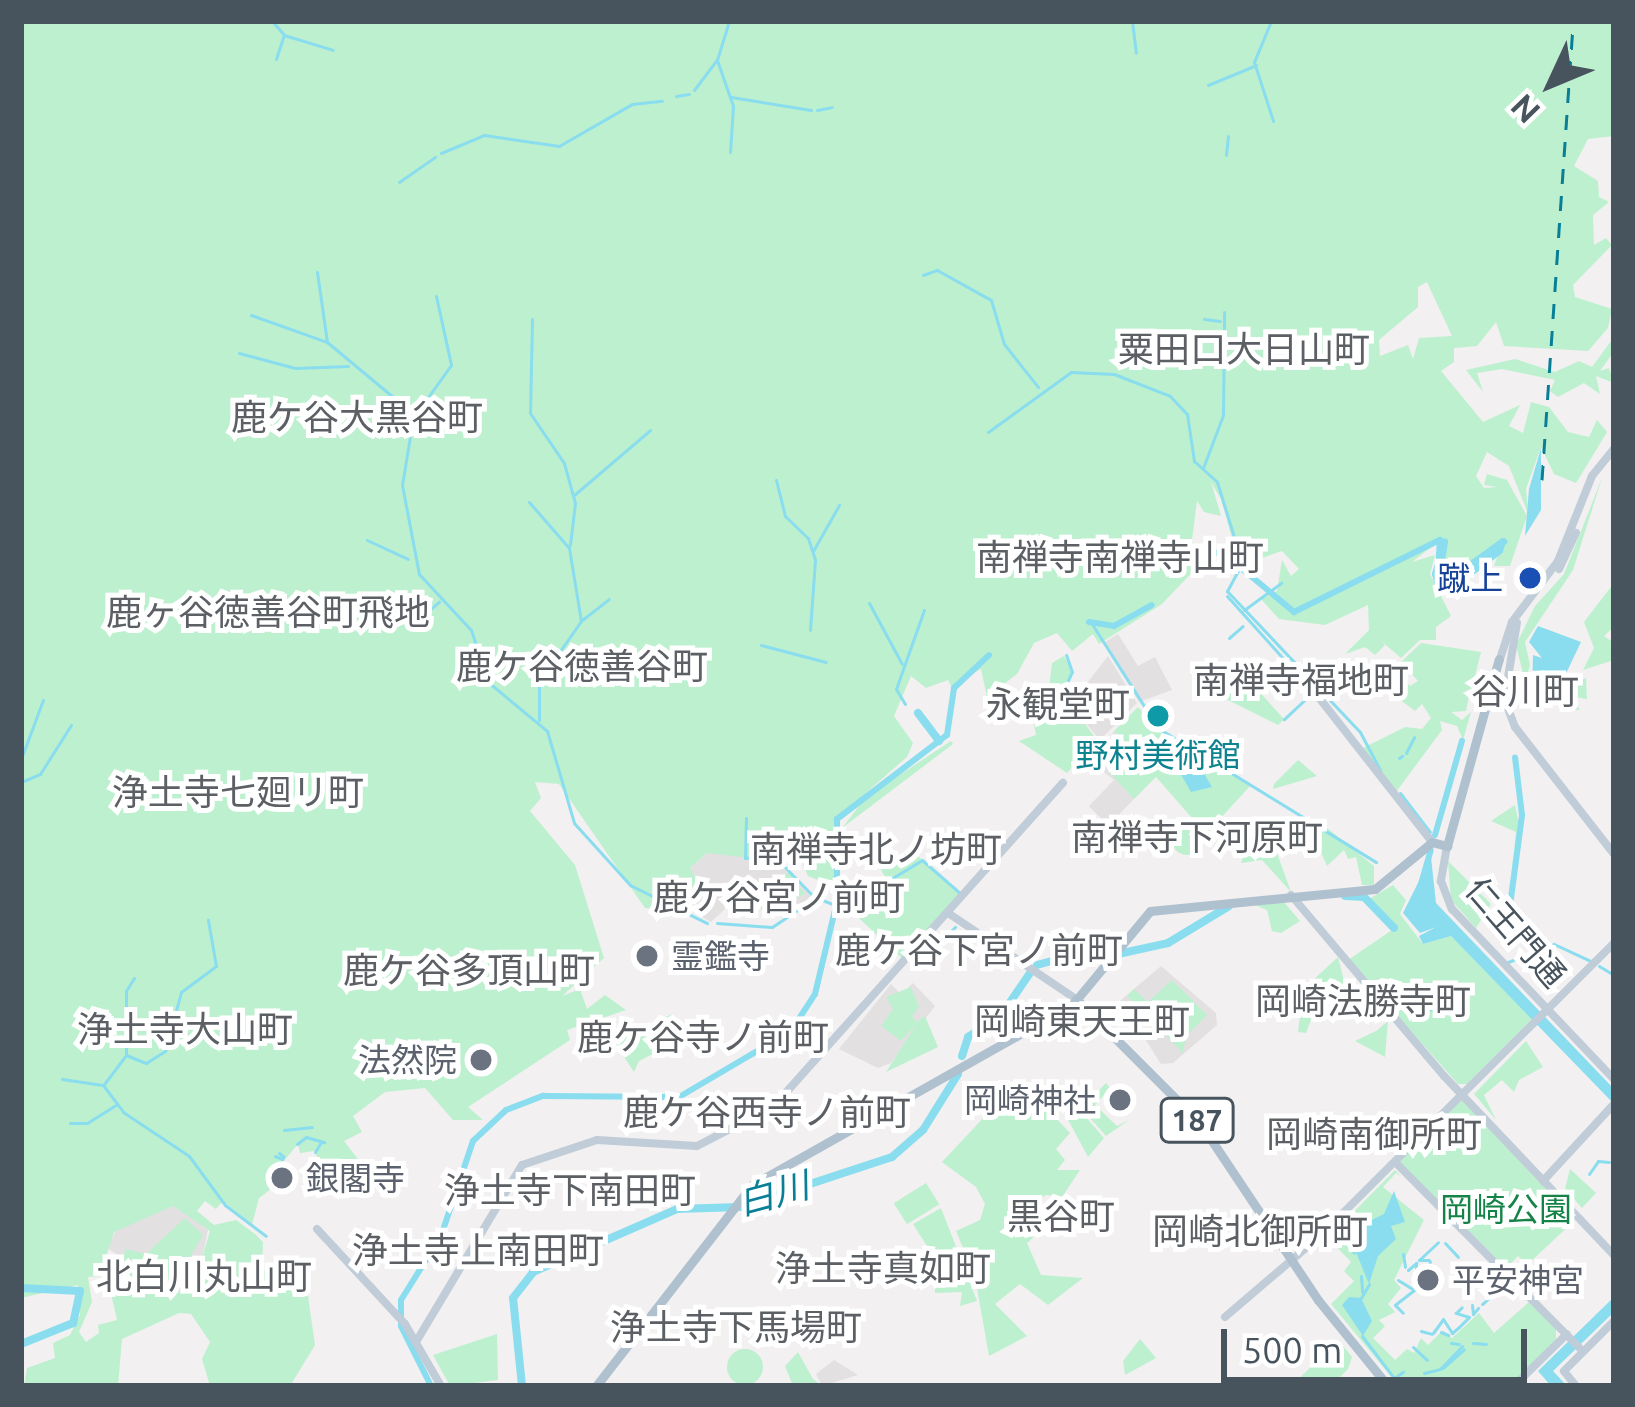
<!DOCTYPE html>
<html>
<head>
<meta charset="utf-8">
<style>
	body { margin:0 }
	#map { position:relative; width:1635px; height:1407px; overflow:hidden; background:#f2f0f0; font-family:Ubuntu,"Noto Sans JP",sans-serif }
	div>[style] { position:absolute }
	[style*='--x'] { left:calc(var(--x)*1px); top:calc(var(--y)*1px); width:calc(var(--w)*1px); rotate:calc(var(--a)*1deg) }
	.education>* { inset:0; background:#e3e0e2 }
	.green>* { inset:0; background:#bdf0cf; transform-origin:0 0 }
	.round { border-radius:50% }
	.water>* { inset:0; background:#89ddee }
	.stream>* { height:3px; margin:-1.5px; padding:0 1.5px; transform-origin:1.5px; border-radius:1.5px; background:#89ddee }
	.canal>* { height:6px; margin:-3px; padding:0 3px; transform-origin:3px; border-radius:3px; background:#89ddee }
	.river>* { height:8px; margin:-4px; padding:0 4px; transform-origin:4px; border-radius:4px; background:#89ddee }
	.ferry>* { height:3px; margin-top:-1.5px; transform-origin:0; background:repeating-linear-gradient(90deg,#097f97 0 15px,transparent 0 27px) }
	.secondary>* { height:8px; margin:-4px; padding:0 4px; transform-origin:4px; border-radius:4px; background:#c0ccd7 }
	.primary>* { height:9px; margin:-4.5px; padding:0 4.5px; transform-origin:4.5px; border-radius:4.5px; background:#afc0cf }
	.dots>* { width:33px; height:33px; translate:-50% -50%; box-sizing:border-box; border:6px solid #fff; border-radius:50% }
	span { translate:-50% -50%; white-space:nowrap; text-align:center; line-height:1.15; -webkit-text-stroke:10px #fff; paint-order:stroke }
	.shield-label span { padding:3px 9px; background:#fff; border:3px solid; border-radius:9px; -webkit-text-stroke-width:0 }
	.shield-label { font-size:30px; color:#47545e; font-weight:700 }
	.transit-label { font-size:33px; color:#164399 }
	.right { translate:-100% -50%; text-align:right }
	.culture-label { font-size:33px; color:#0d838f }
	.street-label { font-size:33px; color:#47545e }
	.worship-label { font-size:33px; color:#5b616d }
	.left { translate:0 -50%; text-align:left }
	.park-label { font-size:33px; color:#158247 }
	.neighbourhood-label { font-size:36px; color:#5c6065 }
	.water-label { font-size:36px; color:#097f97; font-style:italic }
	.frame { position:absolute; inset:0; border:24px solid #47545e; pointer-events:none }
	.north { position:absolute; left:1491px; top:24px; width:120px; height:120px; -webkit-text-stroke:9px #fff; paint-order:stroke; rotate:226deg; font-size:33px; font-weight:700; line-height:48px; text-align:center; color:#47545e }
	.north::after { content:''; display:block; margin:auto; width:42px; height:54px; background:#47545e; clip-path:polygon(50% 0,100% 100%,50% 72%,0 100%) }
	.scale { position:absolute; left:1221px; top:1329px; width:306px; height:54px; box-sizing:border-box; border:6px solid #47545e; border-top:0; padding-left:15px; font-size:36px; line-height:42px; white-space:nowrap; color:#47545e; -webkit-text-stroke:9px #fff; paint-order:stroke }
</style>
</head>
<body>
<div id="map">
	<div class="education">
		<div style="clip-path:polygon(1118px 634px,1138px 666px,1155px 657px,1172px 690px,1139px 702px,1105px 642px)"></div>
		<div style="clip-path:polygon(1108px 656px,1137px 703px,1100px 740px,1070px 705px)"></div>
		<div style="clip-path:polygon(1114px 731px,1155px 777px,1108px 826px,1089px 806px,1114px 780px,1088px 760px)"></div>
		<div style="clip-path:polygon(712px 849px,738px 851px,751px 862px,770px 855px,813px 898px,781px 917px,743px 892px,711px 922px,676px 903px,673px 883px)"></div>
		<div style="clip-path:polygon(1161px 966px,1216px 1013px,1217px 1025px,1173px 1063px,1161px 1064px,1129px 1014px,1115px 1020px,1108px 1011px)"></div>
		<div style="clip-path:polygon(913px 983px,935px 1006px,891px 1063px,878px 1068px,839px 1049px,891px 984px,901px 994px)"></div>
		<div style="clip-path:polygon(174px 1203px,208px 1230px,195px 1293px,174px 1292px,107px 1248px,120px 1222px)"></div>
		<div style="clip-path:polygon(834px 1360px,858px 1375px,822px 1386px,816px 1374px)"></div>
	</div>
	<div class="green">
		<div style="clip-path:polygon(evenodd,21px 21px,1614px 21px,1614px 136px,1588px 139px,1574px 166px,1598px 181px,1599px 197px,1609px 202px,1593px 215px,1594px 245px,1606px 238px,1612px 245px,1573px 285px,1575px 297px,1612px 309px,1608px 328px,1588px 351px,1504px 346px,1496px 322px,1477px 346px,1454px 348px,1454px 362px,1441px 371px,1483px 422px,1520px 405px,1509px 426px,1523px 433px,1531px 402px,1549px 407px,1568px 432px,1589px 437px,1597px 420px,1607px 432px,1576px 483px,1554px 474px,1541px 447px,1526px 489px,1528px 513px,1509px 466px,1487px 452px,1476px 476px,1484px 488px,1497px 487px,1484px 485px,1487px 474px,1507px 480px,1527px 516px,1510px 566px,1494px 566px,1503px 541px,1463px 570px,1442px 567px,1443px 538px,1412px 562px,1435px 555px,1430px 574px,1451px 616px,1436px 627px,1436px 640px,1420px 640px,1401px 658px,1380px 640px,1385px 645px,1375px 655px,1365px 647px,1345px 654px,1369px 630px,1368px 605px,1325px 625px,1279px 619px,1261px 599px,1277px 591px,1282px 560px,1291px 576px,1299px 569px,1282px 551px,1241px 565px,1225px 549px,1232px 538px,1221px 499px,1211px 482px,1221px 516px,1204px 512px,1197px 501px,1192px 540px,1199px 565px,1162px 604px,1099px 644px,1093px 634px,1072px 651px,1057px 633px,1034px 643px,1017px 674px,987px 697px,981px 669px,951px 686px,948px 680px,926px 688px,911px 676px,894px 716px,913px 743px,907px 757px,836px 819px,836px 887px,808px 876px,794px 843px,751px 858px,707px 853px,690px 868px,698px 881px,670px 910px,645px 908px,559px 784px,535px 782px,541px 798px,530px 811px,575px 865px,604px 958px,562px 996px,580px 989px,587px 1009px,605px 995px,626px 1010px,567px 1030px,570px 1040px,468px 1107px,483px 1120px,453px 1120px,425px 1088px,385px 1092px,353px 1116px,362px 1132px,344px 1141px,365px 1168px,340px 1189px,306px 1173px,323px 1168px,314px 1151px,300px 1153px,298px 1144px,272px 1175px,279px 1183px,259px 1198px,252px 1225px,223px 1201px,216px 1209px,205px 1201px,197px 1211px,214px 1225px,236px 1220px,255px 1234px,263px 1242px,262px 1269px,308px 1296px,315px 1345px,290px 1386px,210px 1386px,202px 1359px,210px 1342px,191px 1314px,179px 1313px,122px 1339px,118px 1386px,24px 1386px,27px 1368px,55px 1358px,53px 1343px,70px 1335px,80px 1315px,78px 1285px,21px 1298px,21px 21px,1427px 282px,1452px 336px,1419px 338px,1413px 359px,1408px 345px,1380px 356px,1379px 340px,1418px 307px,1418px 287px,1427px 282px,21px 21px,173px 1206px,210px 1231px,193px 1288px,176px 1293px,169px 1272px,178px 1277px,203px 1235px,185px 1218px,146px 1254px,126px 1249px,110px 1289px,117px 1320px,98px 1325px,99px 1333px,86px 1342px,79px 1332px,92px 1302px,88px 1277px,100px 1276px,114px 1232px,173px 1206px)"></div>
		<div style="clip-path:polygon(1614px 337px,1613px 353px,1600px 371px,1609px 368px,1614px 383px,1596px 376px,1600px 394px,1584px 383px,1558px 397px,1550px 391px,1555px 380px,1502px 369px,1477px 373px,1483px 392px,1466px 370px,1515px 359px,1555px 372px,1579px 361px,1592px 367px)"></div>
		<div style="clip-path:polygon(1602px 478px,1573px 570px,1525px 642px,1530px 665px,1525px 682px,1516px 645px,1535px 606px,1564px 574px)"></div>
		<div style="clip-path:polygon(1614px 583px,1614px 627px,1604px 636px,1614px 643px,1614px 660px,1583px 670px,1594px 648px,1584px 622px)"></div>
		<div style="clip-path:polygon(1421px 643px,1481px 652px,1472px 688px,1462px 693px,1469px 696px,1466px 711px,1451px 712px,1462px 720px,1471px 712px,1463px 740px,1457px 726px,1440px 721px,1442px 730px,1396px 792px,1363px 748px,1405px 727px,1422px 729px,1431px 718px,1422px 704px,1415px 711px,1386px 689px,1400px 675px,1410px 686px,1418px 681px,1401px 662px)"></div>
		<div style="clip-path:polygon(1064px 656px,1073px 672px,1065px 697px,1097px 740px,1067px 773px,1019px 741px,1036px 735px,1032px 714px,1048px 697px,1052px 663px)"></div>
		<div style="clip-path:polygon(1242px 673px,1284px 719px,1278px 725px,1198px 685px,1209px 678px,1221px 691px)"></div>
		<div style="clip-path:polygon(1586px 678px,1587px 699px,1570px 696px,1580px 710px,1562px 709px,1552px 692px)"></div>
		<div style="clip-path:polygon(1138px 707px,1161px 732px,1251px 785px,1206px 834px,1156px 777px,1134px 799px,1108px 771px,1129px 746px,1114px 731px)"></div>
		<div style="clip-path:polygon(951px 741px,953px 744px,842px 828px,866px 797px)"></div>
		<div style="clip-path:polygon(1298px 760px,1317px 776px,1273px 789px,1274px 784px)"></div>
		<div style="clip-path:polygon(1515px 805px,1520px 829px,1517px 871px,1510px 905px,1499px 906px,1492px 892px,1509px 897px,1516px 832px,1491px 821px)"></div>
		<div style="clip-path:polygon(1239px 817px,1269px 831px,1291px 892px,1262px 860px,1241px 863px,1247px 847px,1230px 828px)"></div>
		<div class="round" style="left:1172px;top:825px;width:30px;height:30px"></div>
		<div style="clip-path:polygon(1327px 828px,1374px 866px,1374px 885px,1362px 885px,1356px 857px,1348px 859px,1344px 850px,1327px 866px,1315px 838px)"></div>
		<div style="clip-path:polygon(918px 856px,962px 896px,905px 961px,847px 907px,887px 880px,881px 870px,895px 860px,903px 866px)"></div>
		<div style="clip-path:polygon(1448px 861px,1491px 904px,1476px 928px,1451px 900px)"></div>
		<div style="clip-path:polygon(789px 872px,805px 894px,763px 911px,749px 895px)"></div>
		<div style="clip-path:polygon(1393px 885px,1406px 900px,1400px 914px,1423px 944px,1451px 936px,1532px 1019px,1467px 1084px,1458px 1084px,1348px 960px,1395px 928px,1369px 899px)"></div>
		<div style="clip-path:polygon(1284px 902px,1300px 921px,1281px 933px,1272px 931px,1267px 910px,1252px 904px)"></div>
		<div style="clip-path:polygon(1338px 957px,1345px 985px,1318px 989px,1311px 982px)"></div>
		<div style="clip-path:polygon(1172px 980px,1207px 1015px,1186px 1036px,1183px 1053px,1127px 996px,1134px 989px,1148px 1002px)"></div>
		<div style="clip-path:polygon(911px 987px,919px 1007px,912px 1016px,917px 1022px,925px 1016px,938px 1047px,886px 1072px,916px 1025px,901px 1041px,881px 1026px,893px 1009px,886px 997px)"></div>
		<div style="clip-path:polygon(1320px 997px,1329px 1003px,1320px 1011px,1324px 1023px,1312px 1017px,1306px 1033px,1298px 1032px,1301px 1005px)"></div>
		<div style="clip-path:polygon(672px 1014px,684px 1038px,639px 1061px,634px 1072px,615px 1043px)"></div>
		<div style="clip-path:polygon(1388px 1021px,1385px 1057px,1355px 1041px,1376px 1031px)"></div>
		<div style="clip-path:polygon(1526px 1041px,1543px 1067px,1519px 1080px,1514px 1092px,1502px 1080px,1484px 1095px,1496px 1120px,1474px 1094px)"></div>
		<div style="clip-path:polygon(1016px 1083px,1029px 1110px,1037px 1098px,1070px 1133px,1056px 1149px,1065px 1160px,1057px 1170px,1080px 1170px,1062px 1197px,1046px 1195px,1017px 1213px,1033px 1238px,1027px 1243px,1041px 1275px,1083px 1278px,1048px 1305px,1020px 1284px,995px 1304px,1027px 1336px,989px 1356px,975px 1277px,956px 1231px,980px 1220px,985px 1204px,976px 1187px,942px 1162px)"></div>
		<div style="clip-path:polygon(1106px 1083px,1110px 1088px,1095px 1105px,1117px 1126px,1129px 1120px,1106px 1136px,1081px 1108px)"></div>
		<div style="clip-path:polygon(1462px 1100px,1575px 1220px,1527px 1265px,1518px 1256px,1506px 1268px,1399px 1161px)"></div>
		<div style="clip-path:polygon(1077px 1107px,1104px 1138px,1088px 1157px,1065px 1114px)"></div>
		<div style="clip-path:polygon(1570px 1169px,1596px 1193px,1582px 1208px,1565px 1189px)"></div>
		<div style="clip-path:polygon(1395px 1170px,1402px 1177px,1396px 1173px,1383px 1187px,1424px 1220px,1394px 1280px,1401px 1288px,1388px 1304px,1395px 1312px,1379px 1320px,1385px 1326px,1373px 1338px,1395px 1360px,1407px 1349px,1414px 1353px,1421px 1338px,1428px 1345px,1441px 1332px,1452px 1338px,1479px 1313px,1494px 1333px,1529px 1302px,1556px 1329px,1556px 1342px,1510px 1386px,1399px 1386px,1331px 1304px,1354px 1281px,1344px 1271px,1351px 1262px,1328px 1238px)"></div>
		<div style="left:926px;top:1183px;width:25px;height:38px;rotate:58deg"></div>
		<div style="clip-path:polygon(941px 1208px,977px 1301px,960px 1306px,962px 1292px,935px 1293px,935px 1281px,928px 1282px,942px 1270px,913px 1224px)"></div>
		<div class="round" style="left:506px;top:1236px;width:34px;height:34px"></div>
		<div style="clip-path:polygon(497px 1334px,498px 1380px,450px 1386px,433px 1355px)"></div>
		<div style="clip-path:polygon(1140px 1339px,1156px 1358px,1125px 1375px,1123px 1361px)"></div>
		<div style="clip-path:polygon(1339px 1341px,1352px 1357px,1348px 1369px,1331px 1386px,1304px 1386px,1298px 1379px)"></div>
		<div class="round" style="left:727px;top:1349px;width:36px;height:36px"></div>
		<div style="clip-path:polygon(798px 1352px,813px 1379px,822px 1386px,793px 1386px,785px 1366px)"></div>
	</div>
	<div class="water">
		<div style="clip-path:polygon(1541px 448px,1541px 510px,1525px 536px,1529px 489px)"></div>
		<div style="clip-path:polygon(1538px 626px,1581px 642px,1561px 684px,1532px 689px,1533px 655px,1542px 658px,1529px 642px)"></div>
		<div style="clip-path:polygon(1168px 752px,1205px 775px,1212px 787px,1191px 792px)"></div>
		<div style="clip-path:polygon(1431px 857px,1436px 903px,1614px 1089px,1614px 1104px,1451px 936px,1423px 944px,1419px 936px,1436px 927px,1420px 933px,1403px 913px)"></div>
		<div style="clip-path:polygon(1394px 1191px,1405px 1222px,1391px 1226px,1396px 1239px,1378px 1256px,1369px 1284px,1351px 1240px,1357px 1227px,1384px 1214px)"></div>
		<div style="clip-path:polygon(1349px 1297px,1361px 1298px,1372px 1321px,1363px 1336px,1342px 1305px)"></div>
		<div style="clip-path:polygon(1614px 1297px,1614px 1312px,1553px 1371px,1567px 1386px,1551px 1386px,1538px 1371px)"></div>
	</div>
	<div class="stream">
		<div style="--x:272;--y:21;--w:18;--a:49"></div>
		<div style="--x:284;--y:35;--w:51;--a:17"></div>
		<div style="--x:1132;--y:21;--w:32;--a:83"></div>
		<div style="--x:1271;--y:21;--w:44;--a:112.5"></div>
		<div style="--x:1254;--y:62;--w:62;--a:72.1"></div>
		<div style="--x:276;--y:59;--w:25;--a:-72"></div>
		<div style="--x:717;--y:60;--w:49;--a:70.8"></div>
		<div style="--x:733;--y:106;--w:46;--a:93.7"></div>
		<div style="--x:1208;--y:85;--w:52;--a:-22.6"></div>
		<div style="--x:694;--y:90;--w:38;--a:-53"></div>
		<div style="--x:717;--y:60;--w:41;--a:-72.9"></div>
		<div style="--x:676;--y:96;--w:13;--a:-9"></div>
		<div style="--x:731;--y:97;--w:81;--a:9.2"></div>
		<div style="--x:817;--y:110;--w:15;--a:-11"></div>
		<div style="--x:441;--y:153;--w:47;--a:-22.7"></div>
		<div style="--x:484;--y:135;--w:76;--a:8.3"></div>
		<div style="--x:559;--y:146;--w:84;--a:-29.9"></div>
		<div style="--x:632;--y:104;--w:30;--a:-6"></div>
		<div style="--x:1226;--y:155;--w:19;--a:-84"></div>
		<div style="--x:399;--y:182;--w:44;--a:-34.8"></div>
		<div style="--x:317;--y:272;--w:71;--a:81.9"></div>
		<div style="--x:327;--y:342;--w:109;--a:39.8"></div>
		<div style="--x:923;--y:275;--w:15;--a:-20"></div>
		<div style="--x:937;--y:270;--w:62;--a:29.1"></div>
		<div style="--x:991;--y:300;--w:46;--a:73.5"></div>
		<div style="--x:1004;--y:344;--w:55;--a:51.7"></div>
		<div style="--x:436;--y:296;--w:71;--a:77.7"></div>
		<div style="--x:451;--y:365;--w:65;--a:125.6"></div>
		<div style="--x:413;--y:418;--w:68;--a:99.3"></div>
		<div style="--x:402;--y:485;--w:91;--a:79.2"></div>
		<div style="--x:419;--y:574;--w:76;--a:47.1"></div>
		<div style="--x:471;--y:630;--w:55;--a:71.9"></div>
		<div style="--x:488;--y:682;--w:77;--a:39.7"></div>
		<div style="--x:547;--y:731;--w:96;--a:73.6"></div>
		<div style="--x:574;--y:823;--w:84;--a:47.9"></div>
		<div style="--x:630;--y:885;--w:86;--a:26.3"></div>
		<div style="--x:251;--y:315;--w:81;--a:19.6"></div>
		<div style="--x:532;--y:319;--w:94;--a:91.2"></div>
		<div style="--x:530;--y:413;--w:60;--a:55.8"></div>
		<div style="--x:564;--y:463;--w:41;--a:74.6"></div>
		<div style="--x:575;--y:503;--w:42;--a:96.8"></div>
		<div style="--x:1204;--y:319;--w:16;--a:7"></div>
		<div style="--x:239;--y:353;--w:58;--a:15"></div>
		<div style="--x:295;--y:368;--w:53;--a:-2.2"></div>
		<div style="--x:988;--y:432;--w:102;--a:-35.9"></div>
		<div style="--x:1071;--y:372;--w:43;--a:2.7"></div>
		<div style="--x:1114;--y:374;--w:60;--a:21.4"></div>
		<div style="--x:1170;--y:396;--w:25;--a:47"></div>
		<div style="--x:1187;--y:414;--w:48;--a:81.5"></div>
		<div style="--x:1194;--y:461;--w:31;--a:42"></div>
		<div style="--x:1217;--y:482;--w:85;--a:72.8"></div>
		<div style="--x:1242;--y:563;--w:32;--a:118"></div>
		<div style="--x:1227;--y:591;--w:128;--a:46.6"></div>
		<div style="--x:1203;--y:468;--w:57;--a:-69.3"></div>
		<div style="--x:1223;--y:415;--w:103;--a:-89.4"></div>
		<div style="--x:776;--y:480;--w:37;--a:76"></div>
		<div style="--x:785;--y:516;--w:32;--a:44"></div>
		<div style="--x:808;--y:538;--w:23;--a:72"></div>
		<div style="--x:815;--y:560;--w:70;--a:94.1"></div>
		<div style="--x:574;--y:495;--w:100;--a:-40.5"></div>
		<div style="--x:529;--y:502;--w:61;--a:49"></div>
		<div style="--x:569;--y:548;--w:74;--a:80.7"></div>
		<div style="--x:581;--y:621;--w:73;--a:125"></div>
		<div style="--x:539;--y:681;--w:39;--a:90"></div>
		<div style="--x:367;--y:540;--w:45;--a:24.9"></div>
		<div style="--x:813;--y:551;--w:53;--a:-60.5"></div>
		<div style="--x:1458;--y:575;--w:6;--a:90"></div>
		<div style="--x:1227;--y:596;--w:129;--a:48.1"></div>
		<div style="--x:1313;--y:692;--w:40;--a:137"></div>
		<div style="--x:869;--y:603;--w:69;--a:61.6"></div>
		<div style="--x:1244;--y:610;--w:46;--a:-36.1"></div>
		<div style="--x:582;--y:620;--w:34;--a:-38"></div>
		<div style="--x:1092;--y:624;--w:123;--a:57.6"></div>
		<div style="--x:1158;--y:728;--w:256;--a:31.6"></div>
		<div style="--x:410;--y:626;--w:38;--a:-40"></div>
		<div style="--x:1229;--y:638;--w:18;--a:-41"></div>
		<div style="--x:761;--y:645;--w:67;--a:14.7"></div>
		<div style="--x:1063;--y:691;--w:21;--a:-65"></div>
		<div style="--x:1072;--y:672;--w:18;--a:-109"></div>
		<div style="--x:1325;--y:695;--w:51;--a:46.6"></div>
		<div style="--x:1360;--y:732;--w:43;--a:62.2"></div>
		<div style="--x:905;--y:704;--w:17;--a:-121"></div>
		<div style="--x:896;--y:689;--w:84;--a:-70.5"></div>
		<div style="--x:1406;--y:753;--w:18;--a:-63"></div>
		<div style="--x:1399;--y:758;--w:4;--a:-34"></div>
		<div style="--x:21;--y:759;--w:63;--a:-69.6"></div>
		<div style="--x:21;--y:782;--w:21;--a:-23"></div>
		<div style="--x:40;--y:774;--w:58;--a:-57.7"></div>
		<div style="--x:1400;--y:793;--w:49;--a:52.4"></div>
		<div style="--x:746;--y:818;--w:40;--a:91.4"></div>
		<div style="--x:745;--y:858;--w:29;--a:-4"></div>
		<div style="--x:774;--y:856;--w:59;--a:45.7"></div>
		<div style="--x:817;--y:898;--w:28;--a:21"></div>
		<div style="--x:843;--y:908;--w:92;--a:-31.3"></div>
		<div style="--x:922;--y:860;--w:50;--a:41"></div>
		<div style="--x:717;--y:923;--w:55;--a:4.2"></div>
		<div style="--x:772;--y:927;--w:52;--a:-34"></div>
		<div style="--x:946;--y:936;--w:13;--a:-45"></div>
		<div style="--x:1049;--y:959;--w:1;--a:0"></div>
		<div style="--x:1508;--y:962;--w:49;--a:-21.4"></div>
		<div style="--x:1554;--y:944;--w:40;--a:25"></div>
		<div style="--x:1599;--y:966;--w:17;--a:31"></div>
		<div style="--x:134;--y:978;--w:15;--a:122"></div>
		<div style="--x:126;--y:991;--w:64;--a:90"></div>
		<div style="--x:126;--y:1055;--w:38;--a:127"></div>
		<div style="--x:103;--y:1085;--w:34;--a:53"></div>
		<div style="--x:123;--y:1112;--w:79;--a:33.7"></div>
		<div style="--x:189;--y:1156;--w:61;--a:53.7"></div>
		<div style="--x:225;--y:1205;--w:51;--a:37.1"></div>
		<div style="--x:1428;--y:1009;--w:15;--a:8"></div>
		<div style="--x:1411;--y:1017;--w:16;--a:-22"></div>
		<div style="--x:126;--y:1055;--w:22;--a:22"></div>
		<div style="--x:146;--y:1063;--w:22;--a:-32"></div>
		<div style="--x:165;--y:1051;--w:61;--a:-74.8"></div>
		<div style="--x:181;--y:992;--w:44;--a:-36.6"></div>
		<div style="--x:216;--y:966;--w:47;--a:-99.9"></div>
		<div style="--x:62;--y:1079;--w:41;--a:8.3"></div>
		<div style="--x:70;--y:1123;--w:17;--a:0"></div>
		<div style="--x:87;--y:1123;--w:34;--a:-32"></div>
		<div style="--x:284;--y:1130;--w:28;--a:-6"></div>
		<div style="--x:297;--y:1144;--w:11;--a:-38"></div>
		<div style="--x:306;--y:1137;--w:19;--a:16"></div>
		<div style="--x:315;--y:1152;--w:12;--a:-59"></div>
		<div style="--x:279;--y:1153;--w:6;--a:39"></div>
		<div style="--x:275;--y:1156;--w:8;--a:23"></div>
		<div style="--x:1614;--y:1157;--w:1;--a:90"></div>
		<div style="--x:1589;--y:1174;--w:16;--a:-55"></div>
		<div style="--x:1598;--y:1161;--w:11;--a:5"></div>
		<div style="--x:1445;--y:1243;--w:19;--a:47"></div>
		<div style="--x:1352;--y:1249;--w:4;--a:63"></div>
		<div style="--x:1403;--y:1254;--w:13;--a:81"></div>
		<div style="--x:1429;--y:1260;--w:10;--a:180"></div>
		<div style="--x:1419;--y:1260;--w:26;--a:-43"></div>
		<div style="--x:1408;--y:1270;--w:11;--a:-41"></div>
		<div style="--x:1416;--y:1263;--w:10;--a:90"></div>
		<div style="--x:1427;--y:1271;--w:10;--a:-73"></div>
		<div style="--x:1475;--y:1275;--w:30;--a:45"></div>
		<div style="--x:1361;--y:1276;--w:16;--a:86"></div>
		<div style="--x:1398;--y:1280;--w:19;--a:32"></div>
		<div style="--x:1414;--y:1290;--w:24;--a:142"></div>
		<div style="--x:1395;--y:1305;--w:11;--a:45"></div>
		<div style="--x:1481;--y:1285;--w:15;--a:48"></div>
		<div style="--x:1491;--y:1296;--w:12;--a:138"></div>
		<div style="--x:1361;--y:1298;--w:16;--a:-60"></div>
		<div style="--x:1472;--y:1305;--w:9;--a:84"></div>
		<div style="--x:1473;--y:1314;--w:8;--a:-50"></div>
		<div style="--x:1421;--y:1331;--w:11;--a:15"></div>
		<div style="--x:1441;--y:1332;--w:8;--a:23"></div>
		<div style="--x:1433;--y:1333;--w:17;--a:-54"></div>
		<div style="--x:1443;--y:1319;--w:17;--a:57"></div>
		<div style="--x:1452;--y:1333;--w:9;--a:-41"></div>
		<div style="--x:1459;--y:1327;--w:14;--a:-45"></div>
		<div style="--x:1469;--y:1317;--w:14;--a:-163"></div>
		<div style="--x:1456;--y:1313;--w:8;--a:-45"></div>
		<div style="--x:1362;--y:1336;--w:53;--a:52.7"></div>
		<div style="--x:1394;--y:1378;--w:11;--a:-34"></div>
		<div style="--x:1451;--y:1343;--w:8;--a:7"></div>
		<div style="--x:1473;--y:1343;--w:13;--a:4"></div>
		<div style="--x:1413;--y:1347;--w:19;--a:43"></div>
		<div style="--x:1443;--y:1368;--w:28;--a:-42"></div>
		<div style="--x:1424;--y:1373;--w:16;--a:-14"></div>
		<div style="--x:1440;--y:1369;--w:32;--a:-46"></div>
	</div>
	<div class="canal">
		<div style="--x:1503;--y:541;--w:10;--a:107"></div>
		<div style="--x:1500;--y:551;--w:48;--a:142.7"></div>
		<div style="--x:1462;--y:580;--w:24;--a:-161"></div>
		<div style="--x:1439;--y:572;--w:13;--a:72"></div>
		<div style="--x:1443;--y:584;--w:5;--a:158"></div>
		<div style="--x:1438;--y:586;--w:12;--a:-104"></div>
		<div style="--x:1435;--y:574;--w:34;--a:-73"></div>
		<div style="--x:1445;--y:542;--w:26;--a:99"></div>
		<div style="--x:1441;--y:568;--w:22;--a:5"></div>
		<div style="--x:1463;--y:570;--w:49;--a:-35.9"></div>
		<div style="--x:1195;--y:555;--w:27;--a:-6"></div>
		<div style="--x:1222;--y:552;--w:94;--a:39.8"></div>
		<div style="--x:1294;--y:612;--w:163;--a:-26.3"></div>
		<div style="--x:1440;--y:540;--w:30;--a:94"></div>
		<div style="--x:1438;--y:570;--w:21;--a:14"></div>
		<div style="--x:1458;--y:575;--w:57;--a:-35.7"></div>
		<div style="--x:1089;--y:622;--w:25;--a:9"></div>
		<div style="--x:1114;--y:626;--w:43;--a:-28.9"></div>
		<div style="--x:1435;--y:835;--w:98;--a:-74"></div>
		<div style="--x:1421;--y:884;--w:35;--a:-74"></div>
		<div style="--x:1509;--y:913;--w:99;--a:-82.4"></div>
		<div style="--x:1522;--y:815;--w:58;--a:-96.9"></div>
		<div style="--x:1514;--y:916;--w:10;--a:29"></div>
		<div style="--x:431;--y:1386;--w:67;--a:-116.6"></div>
		<div style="--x:401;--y:1326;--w:26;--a:-90"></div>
		<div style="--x:401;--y:1300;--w:75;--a:-58"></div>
		<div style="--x:441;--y:1236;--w:100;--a:-71.4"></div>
		<div style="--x:473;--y:1141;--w:45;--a:-43.2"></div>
		<div style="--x:506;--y:1110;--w:40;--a:-21"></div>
		<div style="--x:543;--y:1096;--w:136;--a:0.4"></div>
		<div style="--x:679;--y:1097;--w:130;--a:-30.5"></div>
		<div style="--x:791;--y:1031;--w:44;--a:-57"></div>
		<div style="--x:815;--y:994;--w:95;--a:-76.6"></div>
		<div style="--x:837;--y:902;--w:83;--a:-90"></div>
		<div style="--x:837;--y:819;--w:138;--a:-37.4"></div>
		<div style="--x:947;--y:735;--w:48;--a:-81.5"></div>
		<div style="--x:954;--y:688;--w:48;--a:-43.3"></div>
	</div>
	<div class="river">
		<div style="--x:918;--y:713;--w:35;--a:53"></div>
		<div style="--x:1345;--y:896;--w:19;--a:3"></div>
		<div style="--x:1364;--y:897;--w:43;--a:45.9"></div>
		<div style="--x:1118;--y:954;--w:51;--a:-12.4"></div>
		<div style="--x:1168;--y:943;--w:71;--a:-31.2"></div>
		<div style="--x:1037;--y:965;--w:52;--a:-15.6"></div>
		<div style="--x:962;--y:1056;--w:20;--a:-72"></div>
		<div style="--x:968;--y:1037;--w:41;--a:-34.1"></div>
		<div style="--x:1002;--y:1014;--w:53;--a:-55.7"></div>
		<div style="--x:21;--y:1288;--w:59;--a:2.9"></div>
		<div style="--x:80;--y:1291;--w:33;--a:102"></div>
		<div style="--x:73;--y:1323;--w:56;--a:158"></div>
		<div style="--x:522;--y:1386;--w:88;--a:-95.8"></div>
		<div style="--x:513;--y:1298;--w:33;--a:-52"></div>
		<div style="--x:533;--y:1272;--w:157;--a:-23.6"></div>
		<div style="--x:677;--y:1209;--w:63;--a:-1.8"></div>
		<div style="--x:740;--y:1207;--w:160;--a:-18.2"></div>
		<div style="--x:892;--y:1157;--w:41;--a:-41.1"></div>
		<div style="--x:923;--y:1130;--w:66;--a:-58"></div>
	</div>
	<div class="ferry">
		<div style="--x:1542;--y:480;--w:460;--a:-86.1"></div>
	</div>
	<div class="secondary">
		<div style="--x:1559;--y:569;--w:40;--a:-65"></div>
		<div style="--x:1499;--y:662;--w:42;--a:-72"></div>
		<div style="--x:1512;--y:622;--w:76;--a:-53"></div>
		<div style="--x:1558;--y:561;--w:92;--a:-68.2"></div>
		<div style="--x:1592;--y:476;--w:35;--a:-51"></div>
		<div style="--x:1496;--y:677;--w:53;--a:69.2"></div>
		<div style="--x:1515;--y:727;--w:161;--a:52.1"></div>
		<div style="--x:1505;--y:696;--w:74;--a:-80.7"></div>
		<div style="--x:1320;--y:699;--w:182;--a:51.9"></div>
		<div style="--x:1447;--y:846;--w:36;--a:100"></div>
		<div style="--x:1441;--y:881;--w:30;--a:69"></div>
		<div style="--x:1452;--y:909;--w:235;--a:46.4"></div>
		<div style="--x:1291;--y:895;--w:237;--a:49.8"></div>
		<div style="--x:1444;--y:1076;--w:247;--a:46.5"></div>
		<div style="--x:951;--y:915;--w:151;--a:33.9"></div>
		<div style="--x:1395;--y:1162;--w:267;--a:45.2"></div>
		<div style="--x:1543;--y:1181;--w:105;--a:-47.3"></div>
		<div style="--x:317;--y:1229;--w:129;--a:47.2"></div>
		<div style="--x:405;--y:1324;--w:72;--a:59.9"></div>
		<div style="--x:1225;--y:1317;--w:126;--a:-40.5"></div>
		<div style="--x:1321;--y:1235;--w:414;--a:-44.9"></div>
		<div style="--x:416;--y:1342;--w:206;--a:-59.1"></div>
		<div style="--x:522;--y:1165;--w:79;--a:-18.4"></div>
		<div style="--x:597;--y:1140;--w:100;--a:3.4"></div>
		<div style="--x:697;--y:1146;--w:85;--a:-27.2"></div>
		<div style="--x:773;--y:1107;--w:435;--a:-48.2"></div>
		<div style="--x:1514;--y:1386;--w:74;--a:-44.5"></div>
		<div style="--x:1576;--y:1386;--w:19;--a:-129"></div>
		<div style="--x:1564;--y:1371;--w:71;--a:-45"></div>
	</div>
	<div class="primary">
		<div style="--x:1076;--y:999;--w:175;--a:45"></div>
		<div style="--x:1200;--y:1123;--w:213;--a:56.3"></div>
		<div style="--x:1318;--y:1300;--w:111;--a:50.9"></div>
		<div style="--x:596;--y:1386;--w:254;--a:-52.2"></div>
		<div style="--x:752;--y:1185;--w:367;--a:-29.4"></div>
		<div style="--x:1072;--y:1005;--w:122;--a:-50.3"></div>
		<div style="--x:1150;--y:911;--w:226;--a:-5.6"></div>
		<div style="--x:1375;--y:889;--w:74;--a:-39.5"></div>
		<div style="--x:1432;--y:842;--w:16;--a:15"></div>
		<div style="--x:1447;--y:846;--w:194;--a:-74.5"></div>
	</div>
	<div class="dots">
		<div style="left:1530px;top:578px;background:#1a4fb4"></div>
		<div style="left:1158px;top:716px;background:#0f9aa8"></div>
		<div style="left:647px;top:956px;background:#6b7280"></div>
		<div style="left:481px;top:1060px;background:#6b7280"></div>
		<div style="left:1120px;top:1100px;background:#6b7280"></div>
		<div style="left:282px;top:1178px;background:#6b7280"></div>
		<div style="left:1428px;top:1280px;background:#6b7280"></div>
	</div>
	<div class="shield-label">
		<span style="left:1197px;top:1120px">187</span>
	</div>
	<div class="transit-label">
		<span class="right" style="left:1503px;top:578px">蹴上</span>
	</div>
	<div class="culture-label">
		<span style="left:1158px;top:755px">野村美術館</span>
	</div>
	<div class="street-label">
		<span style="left:1516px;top:932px;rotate:49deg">仁王門通</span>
	</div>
	<div class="worship-label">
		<span class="left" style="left:671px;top:956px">霊鑑寺</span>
		<span class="right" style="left:457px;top:1060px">法然院</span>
		<span class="right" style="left:1096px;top:1100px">岡崎神社</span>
		<span class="left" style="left:306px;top:1178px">銀閣寺</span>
		<span class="left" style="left:1452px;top:1280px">平安神宮</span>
	</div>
	<div class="park-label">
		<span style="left:1506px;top:1209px">岡崎公園</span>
	</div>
	<div class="neighbourhood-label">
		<span style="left:1244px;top:349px">粟田口大日山町</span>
		<span style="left:357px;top:417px">鹿ケ谷大黒谷町</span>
		<span style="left:1120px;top:557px">南禅寺南禅寺山町</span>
		<span style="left:268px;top:612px">鹿ヶ谷徳善谷町飛地</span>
		<span style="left:582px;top:666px">鹿ケ谷徳善谷町</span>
		<span style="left:1301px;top:680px">南禅寺福地町</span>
		<span style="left:1525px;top:691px">谷川町</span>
		<span style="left:1058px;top:704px">永観堂町</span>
		<span style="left:238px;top:792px">浄土寺七廻リ町</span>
		<span style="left:1197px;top:837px">南禅寺下河原町</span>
		<span style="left:876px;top:849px">南禅寺北ノ坊町</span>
		<span style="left:779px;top:897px">鹿ケ谷宮ノ前町</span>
		<span style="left:979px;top:950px">鹿ケ谷下宮ノ前町</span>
		<span style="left:469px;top:970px">鹿ケ谷多頂山町</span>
		<span style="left:1363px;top:1001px">岡崎法勝寺町</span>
		<span style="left:1082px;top:1021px">岡崎東天王町</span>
		<span style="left:185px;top:1029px">浄土寺大山町</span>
		<span style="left:703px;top:1037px">鹿ケ谷寺ノ前町</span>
		<span style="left:767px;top:1112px">鹿ケ谷西寺ノ前町</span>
		<span style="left:1374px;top:1134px">岡崎南御所町</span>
		<span style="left:570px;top:1190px">浄土寺下南田町</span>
		<span style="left:1061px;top:1216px">黒谷町</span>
		<span style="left:1260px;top:1231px">岡崎北御所町</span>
		<span style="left:478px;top:1250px">浄土寺上南田町</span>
		<span style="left:883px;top:1268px">浄土寺真如町</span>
		<span style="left:204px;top:1276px">北白川丸山町</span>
		<span style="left:736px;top:1327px">浄土寺下馬場町</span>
	</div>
	<div class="water-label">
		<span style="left:773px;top:1193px;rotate:-15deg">白川</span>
	</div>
	<div class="frame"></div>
	<div class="north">N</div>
	<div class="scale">500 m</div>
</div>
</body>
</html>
